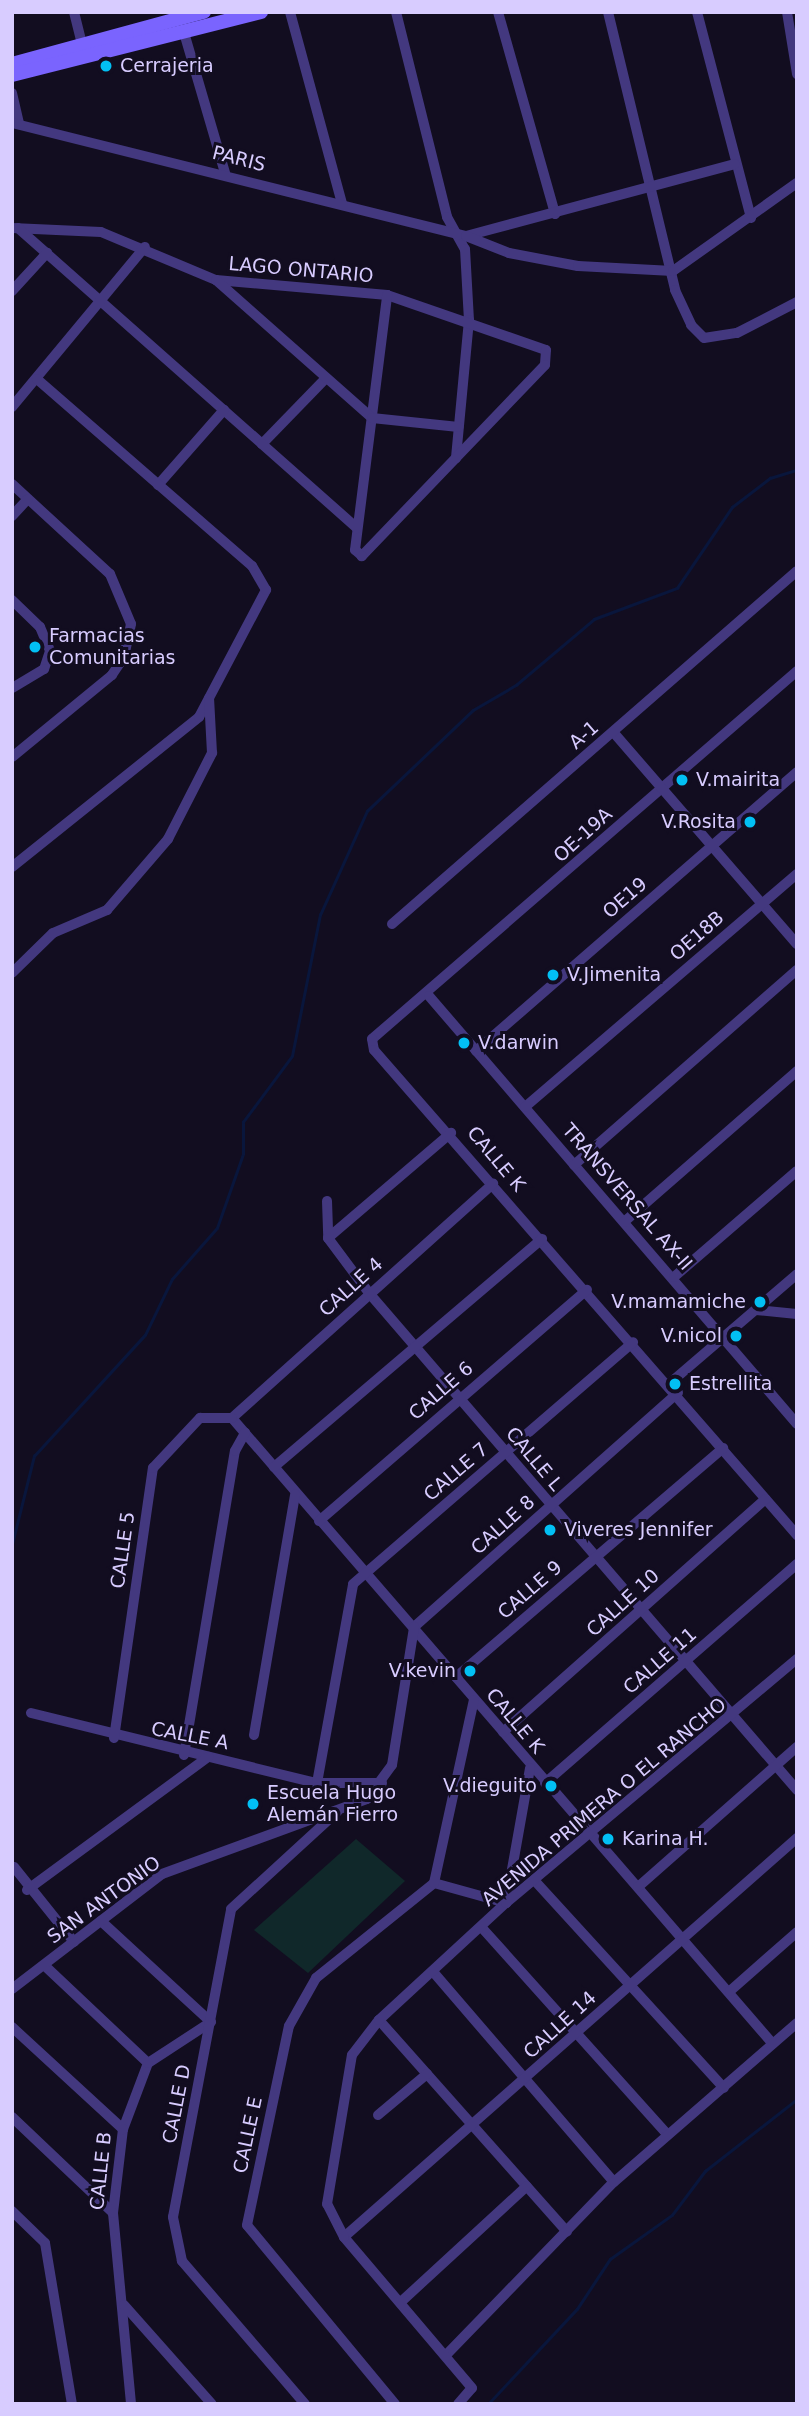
<!DOCTYPE html>
<html>
<head>
<meta charset="utf-8">
<style>
	body { margin:0 }
	#map { position:relative; width:809px; height:2416px; overflow:hidden; background:#120d20; font-family:"DejaVu Sans",sans-serif }
	div>[style] { position:absolute }
	[style*='--x'] { left:calc(var(--x)*1px); top:calc(var(--y)*1px); width:calc(var(--w)*1px); rotate:calc(var(--a)*1deg) }
	.green>* { inset:0; background:#10282a }
	.stream>* { height:2.5px; margin:-1.25px; padding:0 1.25px; transform-origin:1.25px; border-radius:1.25px; background:#09163c }
	.minor>* { height:10px; margin:-5px; padding:0 5px; transform-origin:5px; border-radius:5px; background:#43387f }
	.secondary>* { height:14px; margin:-7px; padding:0 7px; transform-origin:7px; border-radius:7px; background:#7a64fe }
	.dots>* { width:19px; height:19px; translate:-50% -50%; box-sizing:border-box; border:4px solid #120d20; border-radius:50% }
	span { translate:-50% -50%; white-space:nowrap; text-align:center; line-height:1.15; -webkit-text-stroke:6px #120d20; paint-order:stroke }
	.poi-label { font-size:19px; color:#d8ccff }
	.left { translate:0 -50%; text-align:left }
	.right { translate:-100% -50%; text-align:right }
	.street-label { font-size:19px; color:#d8ccff }
	.frame { position:absolute; inset:0; border:14px solid #d8ccff; pointer-events:none }
</style>
</head>
<body>
<div id="map">
	<div class="green">
		<div style="clip-path:polygon(356px 1839px,405px 1881px,308px 1973px,254px 1930px)"></div>
	</div>
	<div class="stream">
		<div style="--x:12;--y:1544;--w:91;--a:-76"></div>
		<div style="--x:34;--y:1456;--w:164;--a:-47.5"></div>
		<div style="--x:145;--y:1335;--w:62;--a:-64.3"></div>
		<div style="--x:172;--y:1279;--w:68;--a:-48.6"></div>
		<div style="--x:217;--y:1228;--w:78;--a:-70.6"></div>
		<div style="--x:243;--y:1154;--w:32;--a:-90"></div>
		<div style="--x:243;--y:1122;--w:82;--a:-53.4"></div>
		<div style="--x:292;--y:1056;--w:144;--a:-78.8"></div>
		<div style="--x:320;--y:915;--w:114;--a:-65.7"></div>
		<div style="--x:367;--y:811;--w:146;--a:-43.6"></div>
		<div style="--x:473;--y:710;--w:50;--a:-30.2"></div>
		<div style="--x:516;--y:685;--w:102;--a:-40.2"></div>
		<div style="--x:594;--y:619;--w:89;--a:-20.5"></div>
		<div style="--x:677;--y:588;--w:98;--a:-55.8"></div>
		<div style="--x:732;--y:507;--w:48;--a:-37.3"></div>
		<div style="--x:770;--y:478;--w:28;--a:-17"></div>
		<div style="--x:488;--y:2404;--w:130;--a:-46.9"></div>
		<div style="--x:577;--y:2309;--w:60;--a:-56.6"></div>
		<div style="--x:610;--y:2259;--w:76;--a:-35.4"></div>
		<div style="--x:672;--y:2215;--w:55;--a:-53.1"></div>
		<div style="--x:705;--y:2171;--w:117;--a:-38"></div>
	</div>
	<div class="minor">
		<div style="--x:74;--y:12;--w:34;--a:76"></div>
		<div style="--x:290;--y:12;--w:198;--a:74.8"></div>
		<div style="--x:396;--y:12;--w:211;--a:76"></div>
		<div style="--x:447;--y:217;--w:37;--a:61"></div>
		<div style="--x:465;--y:249;--w:71;--a:86.8"></div>
		<div style="--x:469;--y:320;--w:139;--a:95.4"></div>
		<div style="--x:498;--y:12;--w:210;--a:74.2"></div>
		<div style="--x:608;--y:12;--w:286;--a:76.4"></div>
		<div style="--x:675;--y:290;--w:38;--a:65"></div>
		<div style="--x:691;--y:325;--w:18;--a:45"></div>
		<div style="--x:704;--y:338;--w:33;--a:-9"></div>
		<div style="--x:737;--y:333;--w:68;--a:-27.3"></div>
		<div style="--x:697;--y:12;--w:213;--a:75.3"></div>
		<div style="--x:787;--y:12;--w:63;--a:80.8"></div>
		<div style="--x:185;--y:36;--w:143;--a:73.7"></div>
		<div style="--x:12;--y:93;--w:32;--a:77"></div>
		<div style="--x:12;--y:123;--w:468;--a:14"></div>
		<div style="--x:466;--y:236;--w:278;--a:-15"></div>
		<div style="--x:12;--y:228;--w:89;--a:2.6"></div>
		<div style="--x:101;--y:232;--w:125;--a:22.7"></div>
		<div style="--x:216;--y:280;--w:172;--a:5"></div>
		<div style="--x:387;--y:295;--w:168;--a:19.1"></div>
		<div style="--x:546;--y:350;--w:15;--a:94"></div>
		<div style="--x:545;--y:365;--w:265;--a:133.8"></div>
		<div style="--x:362;--y:556;--w:9;--a:-139"></div>
		<div style="--x:355;--y:550;--w:257;--a:-82.8"></div>
		<div style="--x:18;--y:228;--w:326;--a:41.5"></div>
		<div style="--x:262;--y:444;--w:91;--a:-45.9"></div>
		<div style="--x:466;--y:236;--w:46;--a:21.6"></div>
		<div style="--x:509;--y:253;--w:70;--a:10.7"></div>
		<div style="--x:578;--y:266;--w:95;--a:3"></div>
		<div style="--x:673;--y:271;--w:152;--a:-35.4"></div>
		<div style="--x:216;--y:280;--w:208;--a:41.5"></div>
		<div style="--x:372;--y:418;--w:87;--a:5.9"></div>
		<div style="--x:12;--y:291;--w:52;--a:-47.4"></div>
		<div style="--x:12;--y:407;--w:208;--a:-50.3"></div>
		<div style="--x:262;--y:444;--w:127;--a:41.5"></div>
		<div style="--x:12;--y:484;--w:133;--a:42.6"></div>
		<div style="--x:110;--y:574;--w:54;--a:67.2"></div>
		<div style="--x:131;--y:624;--w:34;--a:102"></div>
		<div style="--x:124;--y:657;--w:22;--a:124"></div>
		<div style="--x:112;--y:675;--w:129;--a:140.6"></div>
		<div style="--x:158;--y:485;--w:100;--a:-48.7"></div>
		<div style="--x:12;--y:516;--w:23;--a:-47"></div>
		<div style="--x:12;--y:600;--w:39;--a:44"></div>
		<div style="--x:40;--y:627;--w:26;--a:67"></div>
		<div style="--x:50;--y:651;--w:19;--a:108"></div>
		<div style="--x:44;--y:669;--w:37;--a:149"></div>
		<div style="--x:797;--y:671;--w:562;--a:139.11"></div>
		<div style="--x:372;--y:1039;--w:11;--a:80"></div>
		<div style="--x:374;--y:1050;--w:644;--a:48.91"></div>
		<div style="--x:614;--y:733;--w:279;--a:49.1"></div>
		<div style="--x:12;--y:867;--w:240;--a:-38.7"></div>
		<div style="--x:199;--y:717;--w:144;--a:-62.2"></div>
		<div style="--x:266;--y:590;--w:28;--a:-120"></div>
		<div style="--x:252;--y:566;--w:285;--a:-139"></div>
		<div style="--x:392;--y:924;--w:537;--a:-41.08"></div>
		<div style="--x:12;--y:973;--w:57;--a:-44.3"></div>
		<div style="--x:53;--y:933;--w:59;--a:-23.1"></div>
		<div style="--x:107;--y:910;--w:94;--a:-49.3"></div>
		<div style="--x:168;--y:839;--w:97;--a:-62.9"></div>
		<div style="--x:212;--y:753;--w:55;--a:-93.1"></div>
		<div style="--x:429;--y:996;--w:564;--a:49.31"></div>
		<div style="--x:476;--y:1051;--w:425;--a:-41"></div>
		<div style="--x:525;--y:1107;--w:358;--a:-40.6"></div>
		<div style="--x:574;--y:1165;--w:296;--a:-41.2"></div>
		<div style="--x:327;--y:1201;--w:37;--a:88"></div>
		<div style="--x:328;--y:1238;--w:69;--a:53.3"></div>
		<div style="--x:369;--y:1293;--w:656;--a:49.27"></div>
		<div style="--x:624;--y:1222;--w:230;--a:-41.1"></div>
		<div style="--x:328;--y:1238;--w:162;--a:-40.5"></div>
		<div style="--x:674;--y:1277;--w:162;--a:-40.8"></div>
		<div style="--x:756;--y:1310;--w:41;--a:5.6"></div>
		<div style="--x:670;--y:1383;--w:167;--a:-40.6"></div>
		<div style="--x:232;--y:1418;--w:827;--a:49.17"></div>
		<div style="--x:232;--y:1418;--w:351;--a:-41.9"></div>
		<div style="--x:274;--y:1467;--w:352;--a:-40.4"></div>
		<div style="--x:319;--y:1521;--w:354;--a:-40.8"></div>
		<div style="--x:414;--y:1627;--w:353;--a:-41.6"></div>
		<div style="--x:456;--y:1677;--w:352;--a:-40.6"></div>
		<div style="--x:31;--y:1713;--w:294;--a:13.8"></div>
		<div style="--x:317;--y:1783;--w:65;--a:0"></div>
		<div style="--x:503;--y:1732;--w:351;--a:-41.6"></div>
		<div style="--x:254;--y:1735;--w:244;--a:-80.3"></div>
		<div style="--x:114;--y:1738;--w:273;--a:-81.8"></div>
		<div style="--x:153;--y:1468;--w:69;--a:-46.8"></div>
		<div style="--x:200;--y:1418;--w:32;--a:0"></div>
		<div style="--x:184;--y:1755;--w:308;--a:-80.5"></div>
		<div style="--x:235;--y:1451;--w:21;--a:-61"></div>
		<div style="--x:317;--y:1783;--w:202;--a:-79.7"></div>
		<div style="--x:353;--y:1584;--w:370;--a:-40.8"></div>
		<div style="--x:545;--y:1783;--w:334;--a:-41"></div>
		<div style="--x:14;--y:1867;--w:96;--a:51.3"></div>
		<div style="--x:535;--y:1881;--w:280;--a:47.6"></div>
		<div style="--x:434;--y:1883;--w:75;--a:15.5"></div>
		<div style="--x:506;--y:1903;--w:137;--a:-79.9"></div>
		<div style="--x:638;--y:1887;--w:212;--a:-41.4"></div>
		<div style="--x:27;--y:1890;--w:225;--a:-36.3"></div>
		<div style="--x:101;--y:1921;--w:149;--a:42.6"></div>
		<div style="--x:211;--y:2022;--w:75;--a:146.9"></div>
		<div style="--x:148;--y:2063;--w:71;--a:110.7"></div>
		<div style="--x:123;--y:2129;--w:85;--a:96.8"></div>
		<div style="--x:113;--y:2213;--w:192;--a:84.6"></div>
		<div style="--x:483;--y:1929;--w:275;--a:48.1"></div>
		<div style="--x:44;--y:1965;--w:143;--a:43.3"></div>
		<div style="--x:435;--y:1974;--w:274;--a:49.3"></div>
		<div style="--x:12;--y:1989;--w:189;--a:-37.5"></div>
		<div style="--x:162;--y:1874;--w:218;--a:-20.1"></div>
		<div style="--x:367;--y:1799;--w:42;--a:-53.7"></div>
		<div style="--x:392;--y:1765;--w:140;--a:-80.9"></div>
		<div style="--x:730;--y:1991;--w:89;--a:-41.4"></div>
		<div style="--x:379;--y:2020;--w:283;--a:48.4"></div>
		<div style="--x:12;--y:2027;--w:151;--a:42.6"></div>
		<div style="--x:378;--y:2115;--w:64;--a:-39.9"></div>
		<div style="--x:12;--y:2117;--w:139;--a:43.5"></div>
		<div style="--x:12;--y:2211;--w:46;--a:44.1"></div>
		<div style="--x:45;--y:2243;--w:163;--a:80.5"></div>
		<div style="--x:344;--y:2237;--w:604;--a:-41.37"></div>
		<div style="--x:403;--y:2300;--w:168;--a:-42.6"></div>
		<div style="--x:124;--y:2305;--w:132;--a:48.4"></div>
		<div style="--x:448;--y:2353;--w:238;--a:-45.9"></div>
		<div style="--x:614;--y:2182;--w:242;--a:-41"></div>
		<div style="--x:305;--y:2404;--w:189;--a:-130.7"></div>
		<div style="--x:182;--y:2261;--w:45;--a:-101.6"></div>
		<div style="--x:173;--y:2217;--w:313;--a:-79.3"></div>
		<div style="--x:231;--y:1909;--w:144;--a:-42.5"></div>
		<div style="--x:395;--y:2404;--w:232;--a:-129.6"></div>
		<div style="--x:247;--y:2225;--w:203;--a:-78.1"></div>
		<div style="--x:289;--y:2026;--w:55;--a:-60.6"></div>
		<div style="--x:316;--y:1978;--w:151;--a:-38.8"></div>
		<div style="--x:434;--y:1883;--w:187;--a:-77.7"></div>
		<div style="--x:458;--y:2404;--w:21;--a:-49"></div>
		<div style="--x:472;--y:2388;--w:198;--a:-130.3"></div>
		<div style="--x:344;--y:2237;--w:37;--a:-117"></div>
		<div style="--x:327;--y:2204;--w:151;--a:-80.5"></div>
		<div style="--x:352;--y:2055;--w:44;--a:-52.4"></div>
		<div style="--x:379;--y:2020;--w:173;--a:-42.7"></div>
		<div style="--x:506;--y:1903;--w:380;--a:-40"></div>
	</div>
	<div class="secondary">
		<div style="--x:12;--y:64;--w:199;--a:-15.2"></div>
		<div style="--x:12;--y:75;--w:257;--a:-14.2"></div>
	</div>
	<div class="dots">
		<div style="left:106px;top:66px;background:#02c0f4"></div>
		<div style="left:35px;top:647px;background:#02c0f4"></div>
		<div style="left:682px;top:780px;background:#02c0f4"></div>
		<div style="left:750px;top:822px;background:#02c0f4"></div>
		<div style="left:553px;top:975px;background:#02c0f4"></div>
		<div style="left:464px;top:1043px;background:#02c0f4"></div>
		<div style="left:760px;top:1302px;background:#02c0f4"></div>
		<div style="left:736px;top:1336px;background:#02c0f4"></div>
		<div style="left:675px;top:1384px;background:#02c0f4"></div>
		<div style="left:550px;top:1530px;background:#02c0f4"></div>
		<div style="left:470px;top:1671px;background:#02c0f4"></div>
		<div style="left:551px;top:1786px;background:#02c0f4"></div>
		<div style="left:253px;top:1804px;background:#02c0f4"></div>
		<div style="left:608px;top:1839px;background:#02c0f4"></div>
	</div>
	<div class="poi-label">
		<span class="left" style="left:120px;top:66px">Cerrajeria</span>
		<span class="left" style="left:49px;top:647px">Farmacias<br>Comunitarias</span>
		<span class="left" style="left:696px;top:780px">V.mairita</span>
		<span class="right" style="left:736px;top:822px">V.Rosita</span>
		<span class="left" style="left:567px;top:975px">V.Jimenita</span>
		<span class="left" style="left:478px;top:1043px">V.darwin</span>
		<span class="right" style="left:746px;top:1302px">V.mamamiche</span>
		<span class="right" style="left:722px;top:1336px">V.nicol</span>
		<span class="left" style="left:689px;top:1384px">Estrellita</span>
		<span class="left" style="left:564px;top:1530px">Viveres Jennifer</span>
		<span class="right" style="left:456px;top:1671px">V.kevin</span>
		<span class="right" style="left:537px;top:1786px">V.dieguito</span>
		<span class="left" style="left:267px;top:1804px">Escuela Hugo<br>Alemán Fierro</span>
		<span class="left" style="left:622px;top:1839px">Karina H.</span>
	</div>
	<div class="street-label">
		<span style="left:239px;top:159px;rotate:14deg">PARIS</span>
		<span style="left:301px;top:270px;rotate:5deg">LAGO ONTARIO</span>
		<span style="left:584px;top:735px;rotate:-41deg">A-1</span>
		<span style="left:583px;top:835px;rotate:-42deg">OE-19A</span>
		<span style="left:625px;top:898px;rotate:-41deg">OE19</span>
		<span style="left:697px;top:936px;rotate:-41deg">OE18B</span>
		<span style="left:496px;top:1159px;rotate:50deg">CALLE K</span>
		<span style="left:627px;top:1197px;rotate:49deg">TRANSVERSAL AX-II</span>
		<span style="left:351px;top:1287px;rotate:-42deg">CALLE 4</span>
		<span style="left:441px;top:1391px;rotate:-41deg">CALLE 6</span>
		<span style="left:534px;top:1459px;rotate:50deg">CALLE L</span>
		<span style="left:456px;top:1472px;rotate:-41deg">CALLE 7</span>
		<span style="left:503px;top:1525px;rotate:-42deg">CALLE 8</span>
		<span style="left:123px;top:1550px;rotate:-82deg">CALLE 5</span>
		<span style="left:530px;top:1590px;rotate:-41deg">CALLE 9</span>
		<span style="left:623px;top:1603px;rotate:-42deg">CALLE 10</span>
		<span style="left:660px;top:1661px;rotate:-41deg">CALLE 11</span>
		<span style="left:515px;top:1721px;rotate:50deg">CALLE K</span>
		<span style="left:190px;top:1736px;rotate:11deg">CALLE A</span>
		<span style="left:604px;top:1802px;rotate:-40deg">AVENIDA PRIMERA O EL RANCHO</span>
		<span style="left:104px;top:1900px;rotate:-36deg">SAN ANTONIO</span>
		<span style="left:560px;top:2025px;rotate:-42deg">CALLE 14</span>
		<span style="left:177px;top:2104px;rotate:-79deg">CALLE D</span>
		<span style="left:248px;top:2135px;rotate:-78deg">CALLE E</span>
		<span style="left:101px;top:2171px;rotate:-84deg">CALLE B</span>
	</div>
	<div class="frame"></div>
</div>
</body>
</html>
